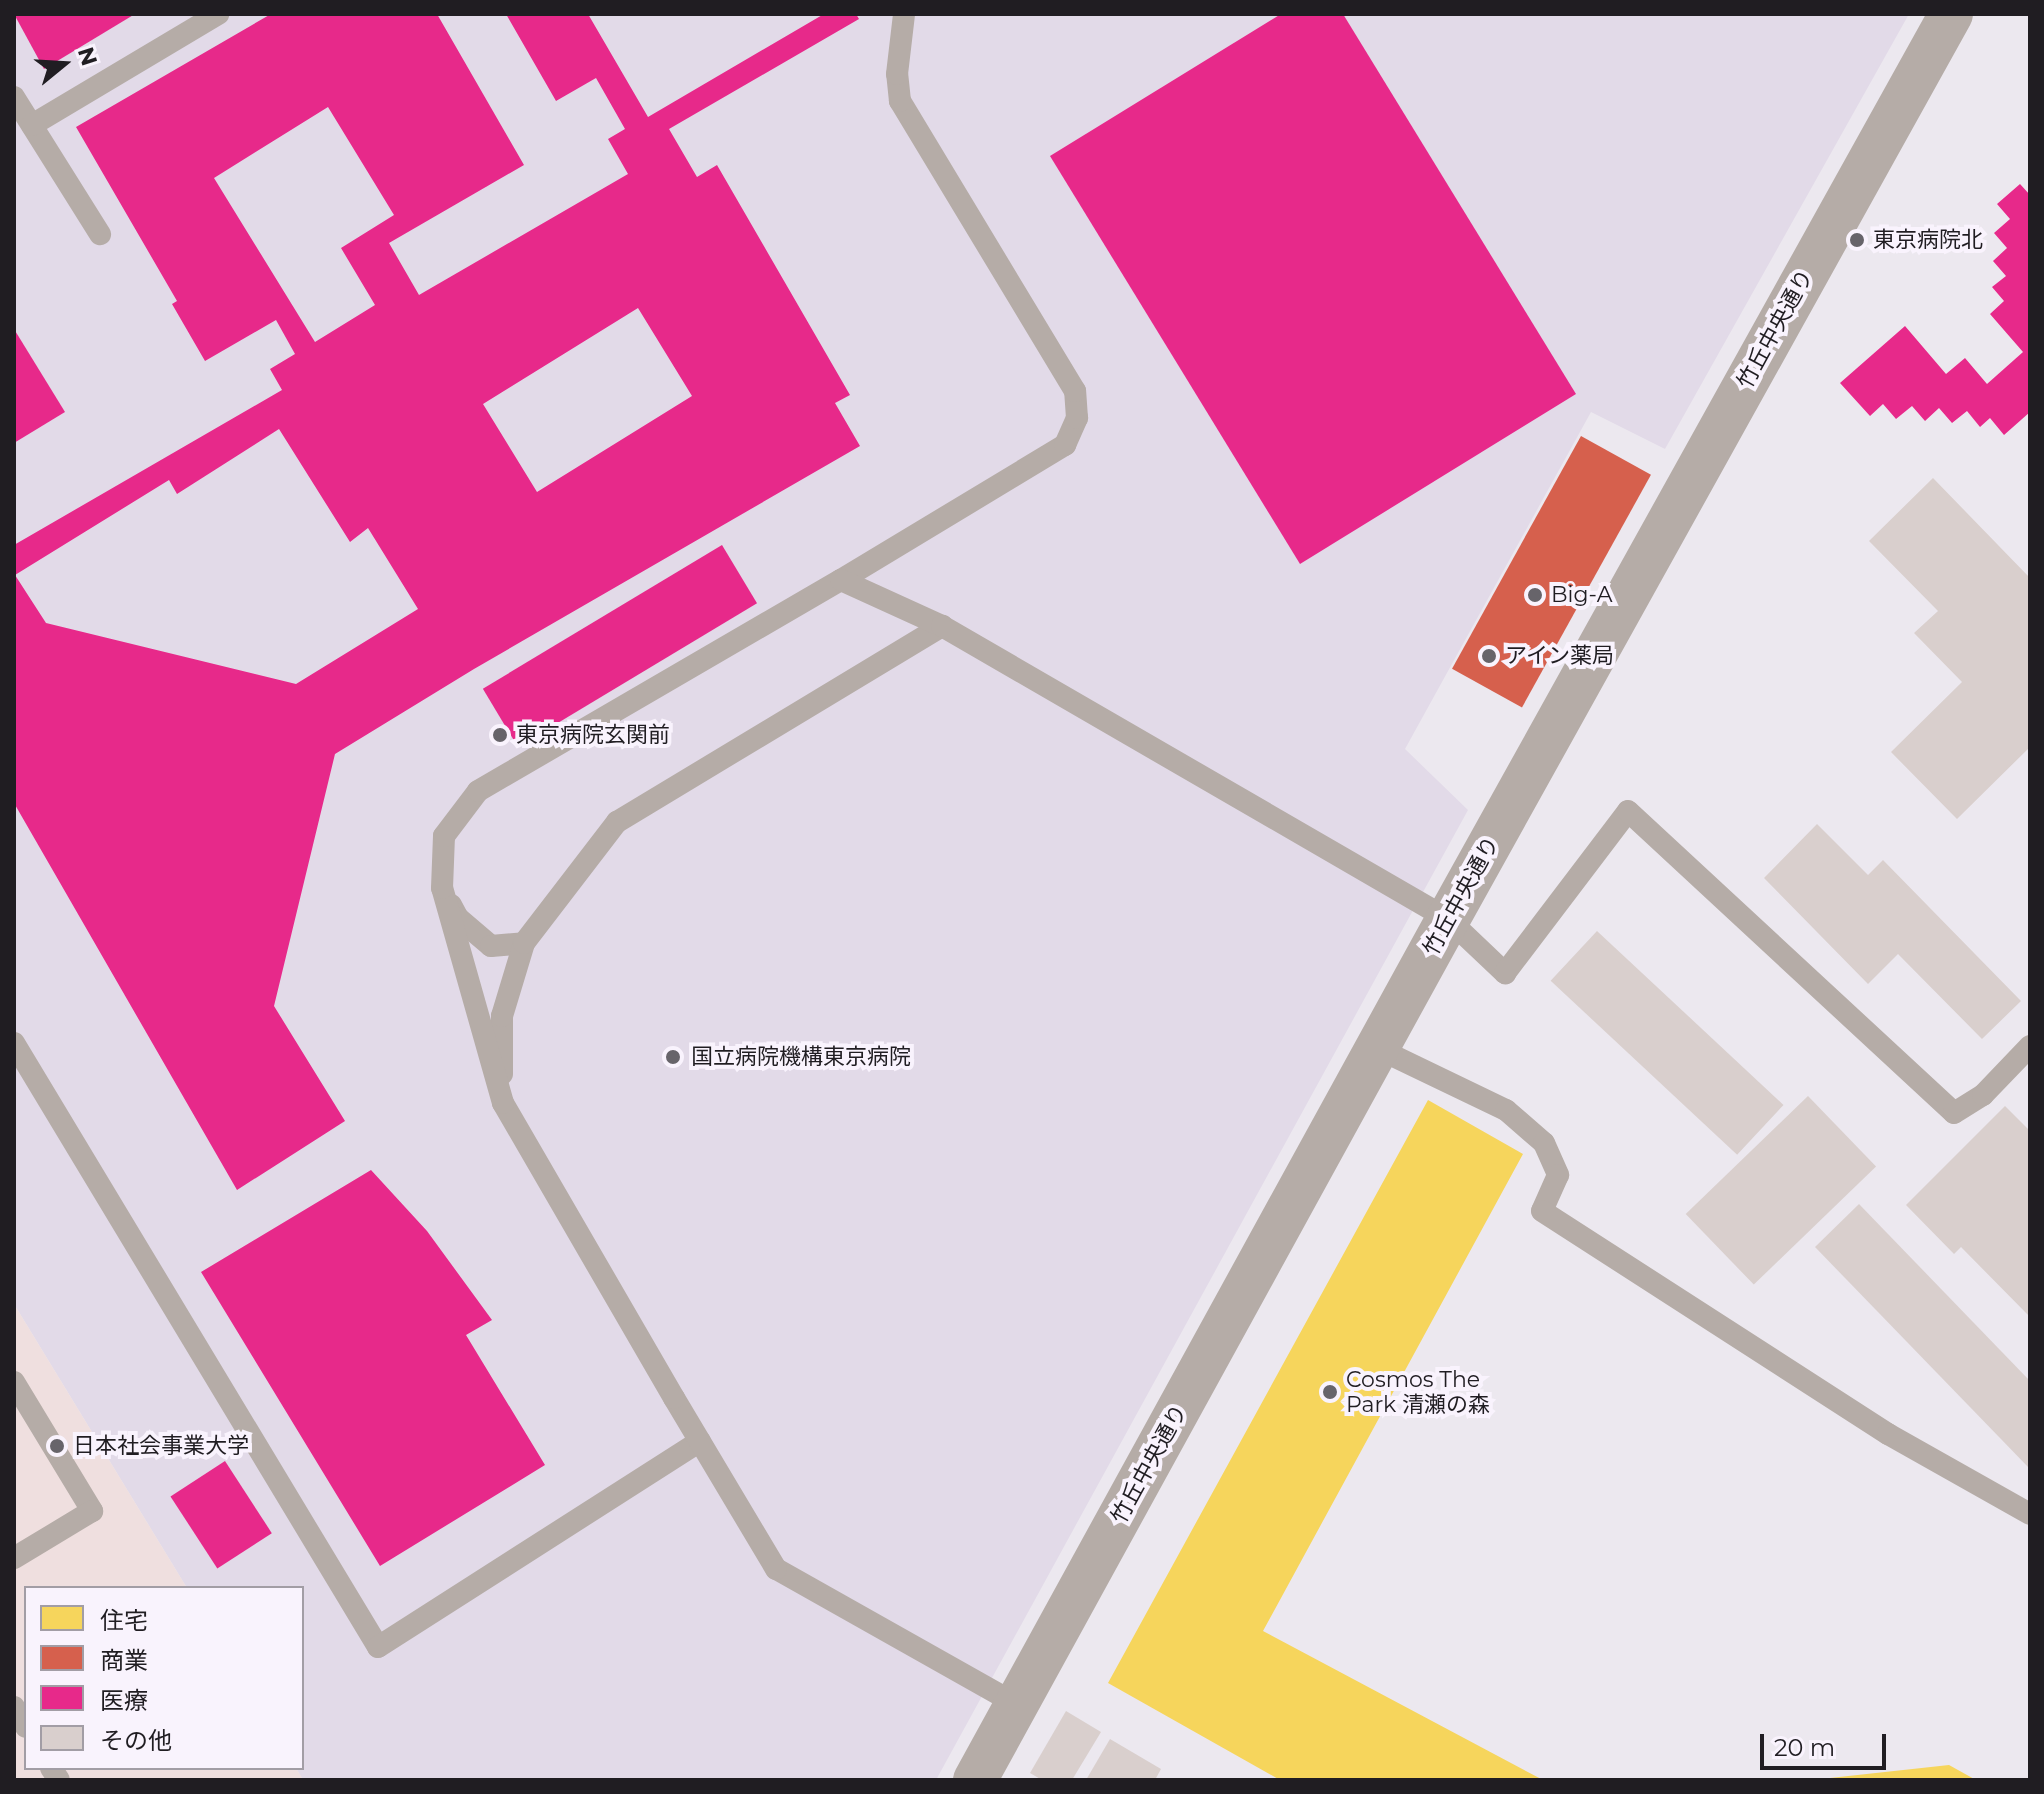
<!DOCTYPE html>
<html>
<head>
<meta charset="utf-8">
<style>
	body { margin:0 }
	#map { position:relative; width:2044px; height:1794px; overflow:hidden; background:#ece8ef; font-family:Montserrat,"Noto Sans JP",sans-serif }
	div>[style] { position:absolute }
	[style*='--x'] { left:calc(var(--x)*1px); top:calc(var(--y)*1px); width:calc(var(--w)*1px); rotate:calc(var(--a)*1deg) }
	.built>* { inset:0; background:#e2dae8 }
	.education>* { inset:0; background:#efdfdf }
	.homes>* { inset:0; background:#f6d55c }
	.shops>* { inset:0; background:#d6604d; transform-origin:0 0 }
	.health>* { inset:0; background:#e7298a; transform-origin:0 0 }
	.building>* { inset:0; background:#d9cfcd; transform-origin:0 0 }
	.service>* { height:22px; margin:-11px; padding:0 11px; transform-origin:11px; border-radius:11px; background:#b5aca7 }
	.tertiary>* { height:44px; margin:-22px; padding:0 22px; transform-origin:22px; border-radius:22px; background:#b5aca7 }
	.dots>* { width:22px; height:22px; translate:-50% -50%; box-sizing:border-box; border:4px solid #f9f3fd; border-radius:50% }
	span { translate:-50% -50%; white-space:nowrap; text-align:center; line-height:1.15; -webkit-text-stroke:8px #f9f3fd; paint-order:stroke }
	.poi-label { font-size:22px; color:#201d22 }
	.left { translate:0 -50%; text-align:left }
	.street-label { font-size:22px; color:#201d22 }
	.frame { position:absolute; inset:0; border:16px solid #201d22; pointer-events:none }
	.legend { position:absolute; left:24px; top:1586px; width:280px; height:184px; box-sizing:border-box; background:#f9f3fd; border:2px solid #a29da5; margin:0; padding:10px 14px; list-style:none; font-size:24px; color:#201d22 }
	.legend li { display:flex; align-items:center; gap:16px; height:40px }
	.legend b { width:40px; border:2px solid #a29da5 }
	.north { position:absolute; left:24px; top:24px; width:80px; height:80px; -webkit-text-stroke:6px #f9f3fd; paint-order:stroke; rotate:72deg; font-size:22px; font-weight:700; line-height:32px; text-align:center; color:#201d22 }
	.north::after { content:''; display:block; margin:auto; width:28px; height:36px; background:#201d22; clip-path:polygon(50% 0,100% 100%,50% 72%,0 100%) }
	.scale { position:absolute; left:1760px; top:1734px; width:126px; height:36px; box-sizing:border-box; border:4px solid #201d22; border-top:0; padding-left:10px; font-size:24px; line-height:28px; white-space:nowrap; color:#201d22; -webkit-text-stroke:6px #f9f3fd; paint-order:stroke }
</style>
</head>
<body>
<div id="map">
	<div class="built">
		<div style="clip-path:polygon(14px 14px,1909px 14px,1665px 449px,1591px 412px,1405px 749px,1468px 810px,936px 1780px,303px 1780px,296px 1768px,302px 1768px,302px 1588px,187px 1588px,14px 1304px)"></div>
	</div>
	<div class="education">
		<div style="clip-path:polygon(14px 1304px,187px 1588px,26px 1588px,26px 1768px,296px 1768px,303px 1780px,14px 1780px)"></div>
	</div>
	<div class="homes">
		<div style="clip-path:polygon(1428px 1100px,1523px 1154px,1263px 1631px,1543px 1780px,1280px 1780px,1108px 1683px)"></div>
		<div style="clip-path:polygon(1949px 1765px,1976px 1780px,1831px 1780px,1830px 1778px)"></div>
	</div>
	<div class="shops">
		<div style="left:1581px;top:436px;width:80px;height:266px;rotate:29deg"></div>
	</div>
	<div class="health">
		<div style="clip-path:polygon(14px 14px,135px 14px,44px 69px)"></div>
		<div style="clip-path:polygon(evenodd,271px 14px,437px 14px,524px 165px,389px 243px,419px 295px,628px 174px,608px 139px,625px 129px,596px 78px,556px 101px,506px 14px,588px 14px,648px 117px,824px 14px,856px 14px,859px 19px,669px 129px,697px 177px,717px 165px,850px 395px,835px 403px,860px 446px,474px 669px,335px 754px,274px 1006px,345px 1121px,237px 1190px,14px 803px,14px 545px,282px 390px,270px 369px,295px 354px,276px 320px,205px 361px,172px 304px,177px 301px,76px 127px,271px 14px,328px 107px,394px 215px,341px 248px,375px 305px,315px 342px,214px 178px,328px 107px,271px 14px,638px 308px,692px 396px,537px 492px,483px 404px,638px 308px,271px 14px,279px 429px,350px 542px,368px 528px,418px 609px,296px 684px,46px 623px,15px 575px,169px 480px,177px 494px,279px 429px)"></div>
		<div style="clip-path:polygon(1281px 14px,1343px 14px,1576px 394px,1300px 564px,1050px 156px)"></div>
		<div style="clip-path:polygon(2020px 184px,2030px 195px,2030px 412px,2004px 435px,1990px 418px,1980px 427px,1967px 411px,1952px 423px,1939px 408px,1925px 421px,1912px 406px,1896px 419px,1883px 404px,1870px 416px,1840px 383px,1905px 326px,1946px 374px,1965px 358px,1987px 384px,2023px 352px,1990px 314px,2004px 301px,1992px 287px,2006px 276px,1993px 261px,2007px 248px,1994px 233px,2010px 219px,1997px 204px)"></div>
		<div style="clip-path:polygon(14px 329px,65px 412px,14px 443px)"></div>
		<div style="left:722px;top:545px;width:68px;height:279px;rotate:59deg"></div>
		<div style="clip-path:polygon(371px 1170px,427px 1231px,492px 1320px,466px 1335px,545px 1465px,380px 1566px,201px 1272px)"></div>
		<div style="left:225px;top:1461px;width:86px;height:65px;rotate:57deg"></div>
	</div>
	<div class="building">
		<div style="clip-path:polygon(1933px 478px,2030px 578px,2030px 747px,1957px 819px,1891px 752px,1962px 682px,1914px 633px,1938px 611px,1869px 541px)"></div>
		<div style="clip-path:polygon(1817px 824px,1868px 875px,1883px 860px,2021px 1001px,1982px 1039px,1898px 954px,1868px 984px,1764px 878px)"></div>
		<div style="left:1597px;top:931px;width:255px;height:68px;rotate:43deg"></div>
		<div style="left:1808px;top:1096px;width:98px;height:170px;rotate:46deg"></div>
		<div style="clip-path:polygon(2005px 1106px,2030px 1131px,2030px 1317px,1961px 1247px,1954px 1254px,1906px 1205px)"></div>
		<div style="clip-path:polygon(1859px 1204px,2030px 1381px,2030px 1469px,1815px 1247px)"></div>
		<div style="clip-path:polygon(1066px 1711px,1101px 1732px,1072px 1780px,1042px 1780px,1030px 1773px)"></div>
		<div style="clip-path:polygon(1110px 1739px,1161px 1769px,1155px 1780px,1086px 1780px)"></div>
	</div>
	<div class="service">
		<div style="--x:14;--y:97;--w:162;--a:57.9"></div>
		<div style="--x:32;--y:125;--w:217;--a:-30.8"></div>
		<div style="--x:841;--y:580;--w:262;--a:-31.1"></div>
		<div style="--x:1065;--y:445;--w:30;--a:-66"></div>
		<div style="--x:1077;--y:418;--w:27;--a:-94"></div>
		<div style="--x:1075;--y:391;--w:339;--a:-121.1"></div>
		<div style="--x:900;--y:101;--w:27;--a:-96"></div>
		<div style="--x:897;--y:74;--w:60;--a:-83.3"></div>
		<div style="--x:451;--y:905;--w:15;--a:62"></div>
		<div style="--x:458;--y:918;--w:43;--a:40.3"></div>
		<div style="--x:491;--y:946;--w:33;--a:-5"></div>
		<div style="--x:14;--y:1043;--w:705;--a:58.92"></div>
		<div style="--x:378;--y:1647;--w:382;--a:-32.6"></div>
		<div style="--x:1379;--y:1049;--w:141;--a:25.7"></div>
		<div style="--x:1506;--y:1110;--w:50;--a:41"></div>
		<div style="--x:1544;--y:1143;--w:35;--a:66"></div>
		<div style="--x:1558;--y:1175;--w:39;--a:114"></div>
		<div style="--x:1542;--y:1211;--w:412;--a:32.8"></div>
		<div style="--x:1888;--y:1434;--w:163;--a:29.4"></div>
		<div style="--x:502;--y:1074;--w:58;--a:-90"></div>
		<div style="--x:502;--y:1016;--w:76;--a:-73.2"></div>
		<div style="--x:524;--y:943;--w:153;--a:-52.5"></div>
		<div style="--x:617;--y:822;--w:380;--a:-31.1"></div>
		<div style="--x:14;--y:1382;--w:151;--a:58.8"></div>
		<div style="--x:92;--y:1511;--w:91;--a:148.9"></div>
		<div style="--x:1016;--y:1704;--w:275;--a:-150.6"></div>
		<div style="--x:776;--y:1569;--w:199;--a:-120.8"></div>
		<div style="--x:674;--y:1398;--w:341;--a:-120.1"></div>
		<div style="--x:503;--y:1103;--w:223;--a:-105.8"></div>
		<div style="--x:442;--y:888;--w:52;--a:-87.8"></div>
		<div style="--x:444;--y:836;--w:56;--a:-52.9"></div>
		<div style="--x:478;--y:791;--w:420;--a:-30.2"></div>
		<div style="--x:841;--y:580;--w:111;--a:24.5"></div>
		<div style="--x:942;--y:626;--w:585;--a:30.07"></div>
		<div style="--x:1448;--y:919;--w:79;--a:43.5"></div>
		<div style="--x:1505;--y:973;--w:203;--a:-52.8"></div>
		<div style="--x:1628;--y:811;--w:444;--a:42.8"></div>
		<div style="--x:1954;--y:1113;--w:34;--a:-32"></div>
		<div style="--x:1983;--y:1095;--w:68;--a:-46.2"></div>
		<div style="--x:14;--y:1707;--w:23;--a:59"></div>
		<div style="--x:51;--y:1768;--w:14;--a:56"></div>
	</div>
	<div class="tertiary">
		<div style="--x:975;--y:1780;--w:982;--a:-61.22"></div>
		<div style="--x:1448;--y:919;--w:1035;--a:-60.93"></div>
	</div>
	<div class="dots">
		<div style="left:1857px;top:240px;background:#67646a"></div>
		<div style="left:1535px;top:595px;background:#67646a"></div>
		<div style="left:1489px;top:656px;background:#67646a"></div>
		<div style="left:500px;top:735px;background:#67646a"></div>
		<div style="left:673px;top:1057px;background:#67646a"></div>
		<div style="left:1330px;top:1392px;background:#67646a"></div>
		<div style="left:57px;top:1446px;background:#67646a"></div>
	</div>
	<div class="poi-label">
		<span class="left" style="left:1873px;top:240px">東京病院北</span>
		<span class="left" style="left:1551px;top:595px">Big-A</span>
		<span class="left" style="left:1505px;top:656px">アイン薬局</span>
		<span class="left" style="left:516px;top:735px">東京病院玄関前</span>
		<span class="left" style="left:691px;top:1057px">国立病院機構東京病院</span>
		<span class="left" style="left:1346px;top:1392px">Cosmos The<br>Park 清瀬の森</span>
		<span class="left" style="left:73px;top:1446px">日本社会事業大学</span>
	</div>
	<div class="street-label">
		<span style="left:1775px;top:329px;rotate:-61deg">竹丘中央通り</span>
		<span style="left:1461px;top:896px;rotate:-61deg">竹丘中央通り</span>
		<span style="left:1149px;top:1464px;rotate:-61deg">竹丘中央通り</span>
	</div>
	<div class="frame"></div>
	<ul class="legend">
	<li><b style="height:22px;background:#f6d55c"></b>住宅</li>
	<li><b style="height:22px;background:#d6604d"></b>商業</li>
	<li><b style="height:22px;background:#e7298a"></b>医療</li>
	<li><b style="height:22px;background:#d9cfcd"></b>その他</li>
	</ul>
	<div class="north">N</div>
	<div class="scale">20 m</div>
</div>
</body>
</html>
